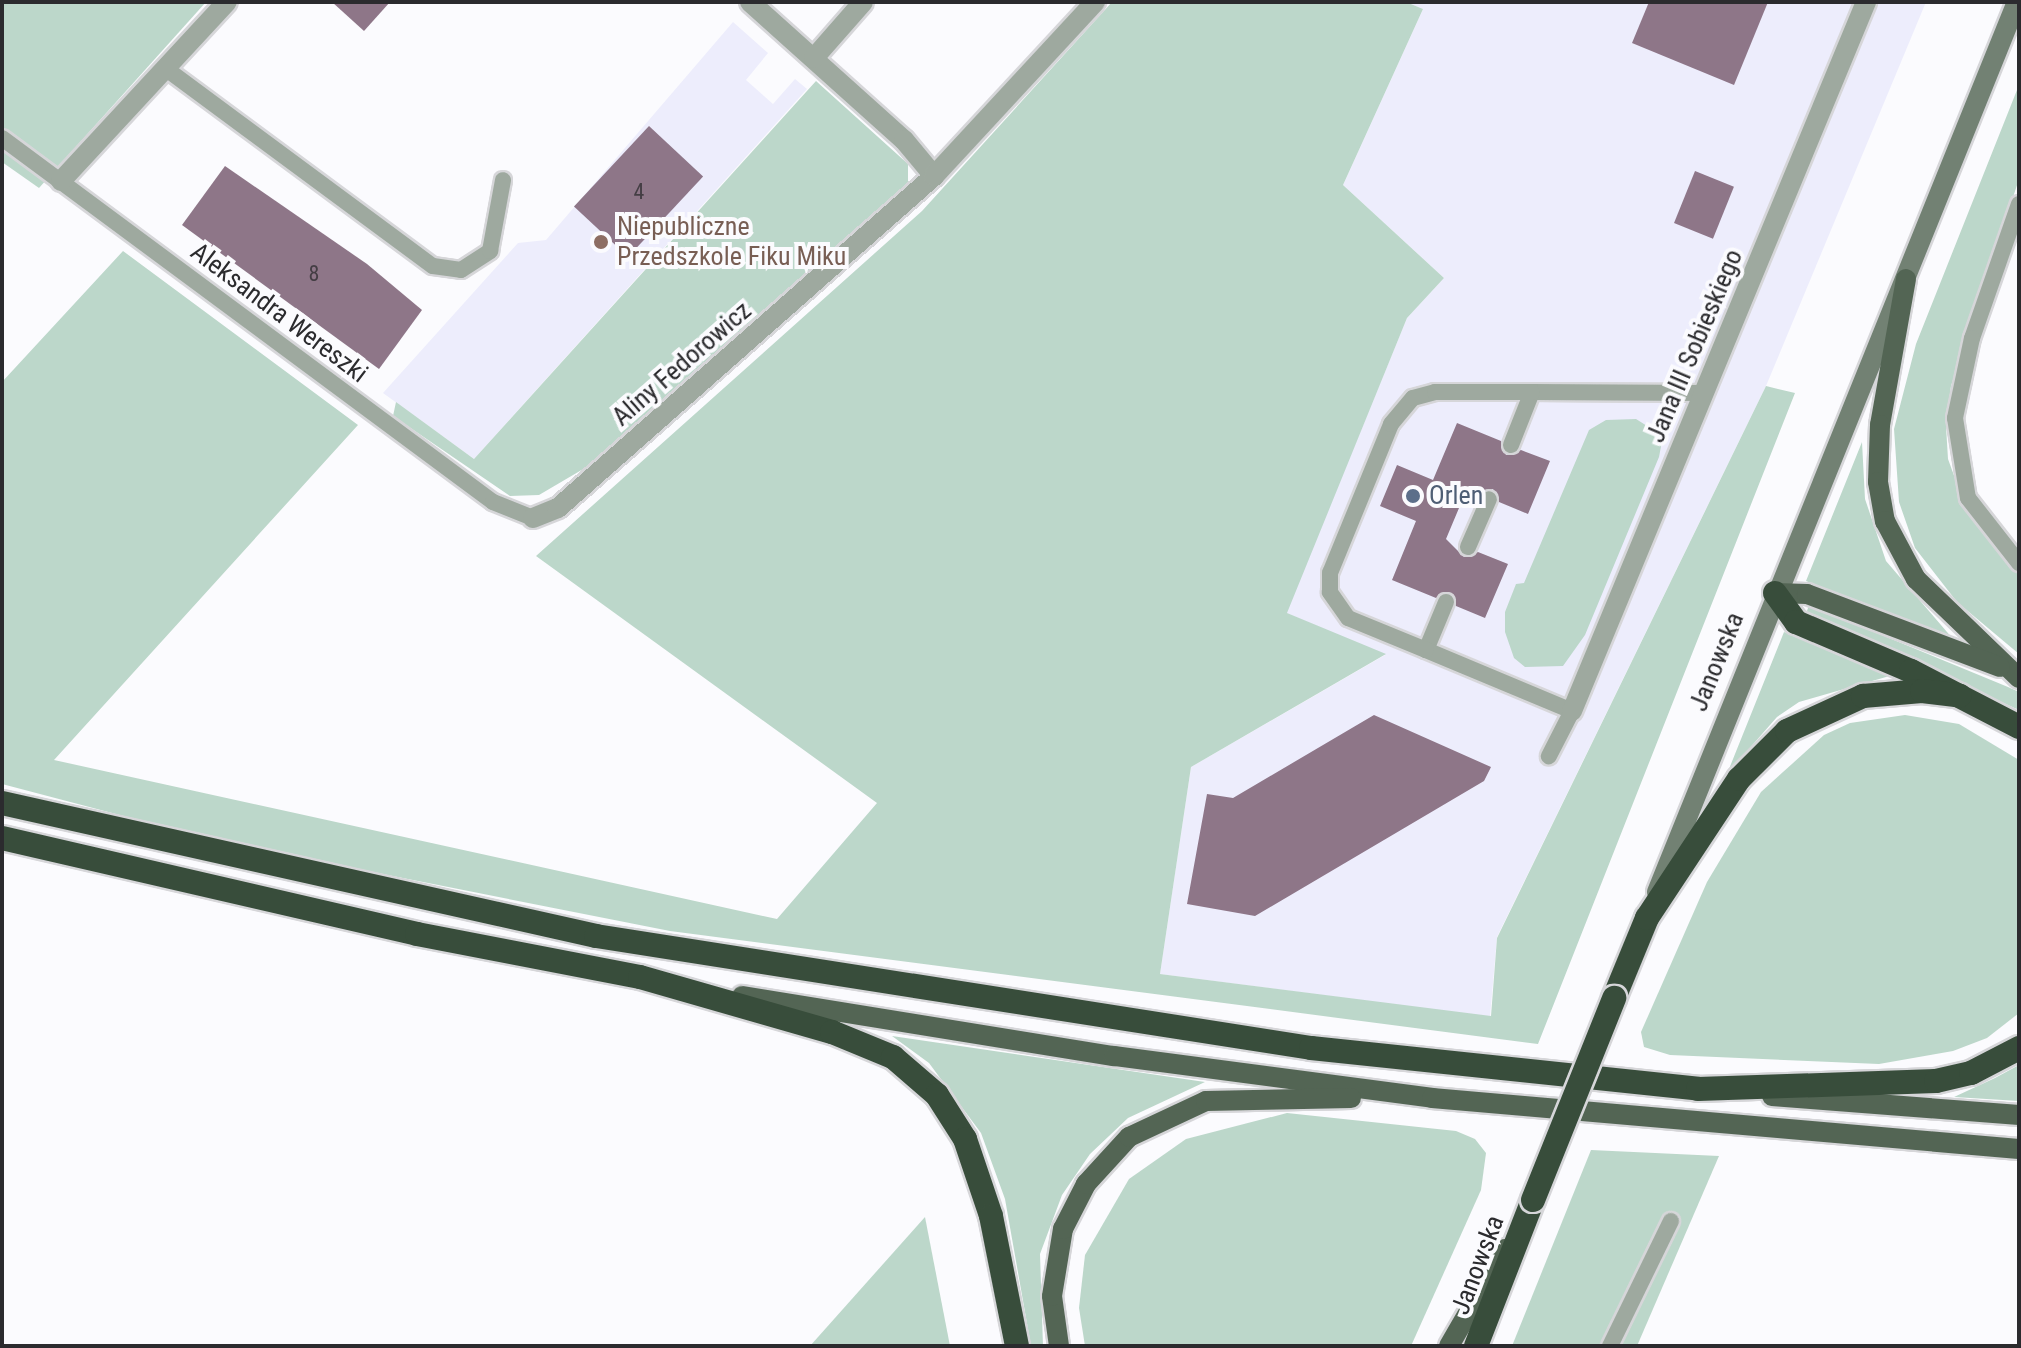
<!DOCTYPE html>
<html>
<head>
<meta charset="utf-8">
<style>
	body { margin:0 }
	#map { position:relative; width:2021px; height:1348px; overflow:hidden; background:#fbfbfe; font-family:"Roboto Condensed",sans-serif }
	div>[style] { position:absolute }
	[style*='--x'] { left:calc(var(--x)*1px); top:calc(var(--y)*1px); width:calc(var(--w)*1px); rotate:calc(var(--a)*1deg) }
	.built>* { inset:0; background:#ededfc }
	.green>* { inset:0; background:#bcd7ca }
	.building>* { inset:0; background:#8e7688; transform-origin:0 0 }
	.roads { filter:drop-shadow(2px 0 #d6d6d9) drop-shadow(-2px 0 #d6d6d9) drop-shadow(0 2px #d6d6d9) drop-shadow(0 -2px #d6d6d9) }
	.lane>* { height:16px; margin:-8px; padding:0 8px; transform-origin:8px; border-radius:8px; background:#9ea99f }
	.street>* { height:20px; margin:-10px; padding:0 10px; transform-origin:10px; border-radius:10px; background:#9ea99f }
	.secondary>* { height:20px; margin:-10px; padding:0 10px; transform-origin:10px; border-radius:10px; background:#728173 }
	.primary>* { height:20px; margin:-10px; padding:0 10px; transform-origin:10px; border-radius:10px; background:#536554 }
	.highway>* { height:24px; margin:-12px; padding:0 12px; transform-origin:12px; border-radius:12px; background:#384d3b }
	.bridges { filter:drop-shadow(2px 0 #d6d6d9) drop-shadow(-2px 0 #d6d6d9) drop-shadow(0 2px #d6d6d9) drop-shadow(0 -2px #d6d6d9) }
	.highway-bridge>* { height:24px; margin:-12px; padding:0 12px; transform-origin:12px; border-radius:12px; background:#384d3b }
	.dots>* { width:22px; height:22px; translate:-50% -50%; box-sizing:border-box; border:4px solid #fbfbfe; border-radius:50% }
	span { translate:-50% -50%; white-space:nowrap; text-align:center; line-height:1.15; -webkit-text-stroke:8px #fbfbfe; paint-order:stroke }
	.number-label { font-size:22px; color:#443e44 }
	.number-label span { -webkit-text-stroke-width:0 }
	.education-label { font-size:26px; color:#785e54 }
	.left { translate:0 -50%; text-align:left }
	.street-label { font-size:26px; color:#2b2b2e }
	.service-label { font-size:26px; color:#4e5e75 }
	.frame { position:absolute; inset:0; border:4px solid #2b2b2e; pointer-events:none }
</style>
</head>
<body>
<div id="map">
	<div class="built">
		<div style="clip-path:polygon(1406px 2px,1926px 2px,1766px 386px,1497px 937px,1490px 1017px,1160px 974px,1191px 767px,1385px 655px,1286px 613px,1407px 318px,1444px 278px,1343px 185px,1423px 9px)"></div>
		<div style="clip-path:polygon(733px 22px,768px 53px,746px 80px,773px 104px,795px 79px,807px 89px,474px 459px,383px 393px,518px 243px,546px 240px)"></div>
	</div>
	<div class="green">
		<div style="clip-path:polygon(2px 2px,206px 2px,39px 188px,2px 162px)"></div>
		<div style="clip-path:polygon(1112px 2px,1406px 2px,1423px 9px,1343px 185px,1444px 278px,1407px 318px,1287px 613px,1386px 654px,1191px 767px,1160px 974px,1491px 1016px,1497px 938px,1766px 386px,1795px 393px,1538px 1044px,670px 931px,226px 843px,2px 784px,2px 382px,123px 251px,358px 425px,54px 760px,777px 919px,877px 803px,536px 556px,922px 211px)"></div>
		<div style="clip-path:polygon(816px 81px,908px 164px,908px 185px,602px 458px,539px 495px,510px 496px,393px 416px,396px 402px,474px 459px)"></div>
		<div style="clip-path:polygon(2019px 85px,2019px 179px,1951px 386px,1946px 426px,1948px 459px,1968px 514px,2019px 573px,2019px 654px,1957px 602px,1915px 548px,1899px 502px,1894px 429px,1916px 344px)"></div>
		<div style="clip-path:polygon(1636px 419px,1663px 436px,1659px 457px,1585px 635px,1563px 666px,1525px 667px,1514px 658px,1505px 632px,1505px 612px,1516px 584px,1524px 583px,1589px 430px,1606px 420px)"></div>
		<div style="clip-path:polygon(1862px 442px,1865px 499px,1886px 561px,1953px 639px,1806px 581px)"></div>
		<div style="clip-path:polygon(1809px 605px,2008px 687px,2019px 692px,2019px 710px,1806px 614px)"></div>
		<div style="clip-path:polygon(1784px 632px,1893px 675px,1799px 702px,1777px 717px,1727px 774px)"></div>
		<div style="clip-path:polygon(1905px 715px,1959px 724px,2019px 760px,2019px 1013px,1987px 1038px,1953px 1051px,1879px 1064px,1670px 1055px,1644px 1047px,1641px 1032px,1707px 882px,1761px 792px,1824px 735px,1850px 723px)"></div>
		<div style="clip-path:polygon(892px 1036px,1205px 1082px,1128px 1118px,1090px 1154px,1062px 1195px,1040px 1254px,1043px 1346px,1031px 1346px,1005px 1199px,981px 1133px,929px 1063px)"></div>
		<div style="clip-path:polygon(2019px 1065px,2019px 1101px,1954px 1097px,1995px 1078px)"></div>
		<div style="clip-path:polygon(1287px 1113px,1456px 1131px,1475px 1139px,1486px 1153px,1481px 1190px,1411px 1346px,1085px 1346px,1079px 1308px,1085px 1255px,1129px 1179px,1186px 1139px)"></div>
		<div style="clip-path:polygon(1591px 1150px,1719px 1156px,1637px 1346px,1512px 1346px)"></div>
		<div style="clip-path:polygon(925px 1217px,950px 1346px,810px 1346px)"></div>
	</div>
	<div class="building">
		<div style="clip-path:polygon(332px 2px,390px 2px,364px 31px)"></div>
		<div style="clip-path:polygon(1649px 2px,1768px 2px,1734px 85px,1632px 43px)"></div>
		<div style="left:649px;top:126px;width:74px;height:110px;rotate:43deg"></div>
		<div style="clip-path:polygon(225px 166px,367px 264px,422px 310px,379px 369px,182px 225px)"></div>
		<div style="left:1695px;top:171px;width:42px;height:56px;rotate:22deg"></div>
		<div style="clip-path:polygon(1457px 423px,1501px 441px,1506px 455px,1521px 450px,1550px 461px,1528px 514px,1499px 502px,1493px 489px,1479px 494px,1467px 489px,1446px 539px,1464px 557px,1478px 552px,1508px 564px,1485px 618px,1456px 606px,1449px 592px,1436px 598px,1392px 580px,1416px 521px,1380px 506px,1397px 465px,1433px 480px)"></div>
		<div style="clip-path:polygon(1374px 715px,1491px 767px,1484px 781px,1255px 916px,1187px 904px,1207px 794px,1233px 798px)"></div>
	</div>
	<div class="roads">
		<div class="lane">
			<div style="--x:165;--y:68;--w:333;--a:36.5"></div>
			<div style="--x:433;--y:266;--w:28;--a:8"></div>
			<div style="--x:461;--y:270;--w:35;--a:-33"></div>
			<div style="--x:490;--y:251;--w:72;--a:-79.6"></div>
			<div style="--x:2;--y:138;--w:611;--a:36.55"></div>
			<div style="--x:493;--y:502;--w:43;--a:21.8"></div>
			<div style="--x:2019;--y:204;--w:142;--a:109.3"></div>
			<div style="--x:1972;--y:338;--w:82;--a:102"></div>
			<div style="--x:1955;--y:418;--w:81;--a:80.8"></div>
			<div style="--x:1968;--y:498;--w:83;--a:51.9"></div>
			<div style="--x:1511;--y:445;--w:57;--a:-68.4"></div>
			<div style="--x:1532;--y:392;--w:172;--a:0.3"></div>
			<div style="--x:1468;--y:547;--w:52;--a:-66.4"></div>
			<div style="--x:1446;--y:602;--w:52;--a:112.6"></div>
			<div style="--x:1426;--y:650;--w:158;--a:22.7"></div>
			<div style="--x:1572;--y:711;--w:51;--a:117.1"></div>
			<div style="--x:1426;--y:650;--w:84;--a:-157.7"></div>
			<div style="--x:1348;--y:618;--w:32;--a:-125"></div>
			<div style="--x:1330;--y:592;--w:19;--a:-90"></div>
			<div style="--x:1330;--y:573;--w:161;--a:-67.7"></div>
			<div style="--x:1391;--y:424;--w:34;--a:-50"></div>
			<div style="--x:1413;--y:398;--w:23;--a:-15"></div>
			<div style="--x:1435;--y:392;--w:97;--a:0"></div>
			<div style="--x:1610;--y:1346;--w:139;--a:-64"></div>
		</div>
		<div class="street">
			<div style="--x:750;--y:2;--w:207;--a:41.9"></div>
			<div style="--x:904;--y:140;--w:47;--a:50.2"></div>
			<div style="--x:814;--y:58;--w:74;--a:-48.8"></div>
			<div style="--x:61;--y:181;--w:244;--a:-47.2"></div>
			<div style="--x:533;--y:518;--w:27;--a:-22"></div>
			<div style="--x:558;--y:508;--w:502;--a:-41.44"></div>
			<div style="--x:934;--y:176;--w:237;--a:-47.2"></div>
			<div style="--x:1572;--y:711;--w:768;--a:-67.48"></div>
		</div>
		<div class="secondary">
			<div style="--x:1657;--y:892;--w:960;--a:-67.98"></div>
		</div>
		<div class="primary">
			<div style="--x:1906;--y:279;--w:148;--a:100.1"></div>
			<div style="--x:1880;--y:425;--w:57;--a:92"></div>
			<div style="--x:1878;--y:482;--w:40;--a:80"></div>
			<div style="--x:1885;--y:521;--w:66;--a:61.9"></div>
			<div style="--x:1916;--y:579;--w:143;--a:43.9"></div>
			<div style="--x:1775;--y:593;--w:32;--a:2"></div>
			<div style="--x:1807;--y:594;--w:206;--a:20.7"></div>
			<div style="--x:742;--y:996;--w:377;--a:9.2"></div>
			<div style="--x:1114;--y:1056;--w:321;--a:7.5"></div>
			<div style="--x:1432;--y:1098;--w:589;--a:4.97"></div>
			<div style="--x:1772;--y:1096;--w:248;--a:4.4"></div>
			<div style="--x:1059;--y:1346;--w:50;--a:-98"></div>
			<div style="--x:1052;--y:1296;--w:68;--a:-80.7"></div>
			<div style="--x:1063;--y:1229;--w:51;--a:-62.9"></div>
			<div style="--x:1086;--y:1184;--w:64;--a:-47.5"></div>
			<div style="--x:1129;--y:1137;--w:85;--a:-25.1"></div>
			<div style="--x:1206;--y:1101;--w:145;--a:-1.2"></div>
			<div style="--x:1449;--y:1346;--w:112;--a:-60"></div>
		</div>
		<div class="highway">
			<div style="--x:1775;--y:593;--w:36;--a:54"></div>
			<div style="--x:1796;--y:622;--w:125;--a:23.1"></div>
			<div style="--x:1911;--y:671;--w:122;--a:27.4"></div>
			<div style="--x:2;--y:803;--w:609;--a:12.62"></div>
			<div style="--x:596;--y:936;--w:724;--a:8.9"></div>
			<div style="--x:1311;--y:1048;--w:389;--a:6"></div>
			<div style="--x:1698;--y:1089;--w:238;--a:-1.9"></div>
			<div style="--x:1936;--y:1081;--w:36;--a:-13"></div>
			<div style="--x:1971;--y:1073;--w:54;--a:-27.5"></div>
			<div style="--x:2;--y:838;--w:426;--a:13"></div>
			<div style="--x:417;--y:934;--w:227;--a:10.9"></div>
			<div style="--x:640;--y:977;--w:200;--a:16"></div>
			<div style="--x:832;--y:1032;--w:66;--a:22.3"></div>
			<div style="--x:893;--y:1057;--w:58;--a:40.8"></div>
			<div style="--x:937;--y:1095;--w:52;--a:57.5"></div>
			<div style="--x:965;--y:1139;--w:81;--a:71.3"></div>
			<div style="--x:991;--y:1216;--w:133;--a:78.7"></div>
			<div style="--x:1614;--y:998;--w:87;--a:-67.6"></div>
			<div style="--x:1647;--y:918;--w:167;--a:-56.5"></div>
			<div style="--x:1739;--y:779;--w:68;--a:-45"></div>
			<div style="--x:1787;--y:731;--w:84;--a:-24.7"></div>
			<div style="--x:1863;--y:696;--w:59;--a:-4.8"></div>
			<div style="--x:1922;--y:691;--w:38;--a:7"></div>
			<div style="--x:1476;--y:1346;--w:157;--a:-68.7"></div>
		</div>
	</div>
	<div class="bridges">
		<div class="highway-bridge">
			<div style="--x:1533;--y:1200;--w:218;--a:-68.1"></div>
		</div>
	</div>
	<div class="dots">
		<div style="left:601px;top:242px;background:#8d6e63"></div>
		<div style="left:1413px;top:496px;background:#5c6f8a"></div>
	</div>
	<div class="number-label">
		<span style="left:639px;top:192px">4</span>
		<span style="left:314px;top:274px">8</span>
	</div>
	<div class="education-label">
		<span class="left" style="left:617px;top:242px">Niepubliczne<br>Przedszkole Fiku Miku</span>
	</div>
	<div class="street-label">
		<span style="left:279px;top:313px;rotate:37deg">Aleksandra Wereszki</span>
		<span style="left:1695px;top:346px;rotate:-67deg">Jana III Sobieskiego</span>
		<span style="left:682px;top:364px;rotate:-41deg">Aliny Fedorowicz</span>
		<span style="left:1717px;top:662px;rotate:-68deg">Janowska</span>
		<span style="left:1478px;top:1265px;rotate:-69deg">Janowska</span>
	</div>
	<div class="service-label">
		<span class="left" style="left:1429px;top:496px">Orlen</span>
	</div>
	<div class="frame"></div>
</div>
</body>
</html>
